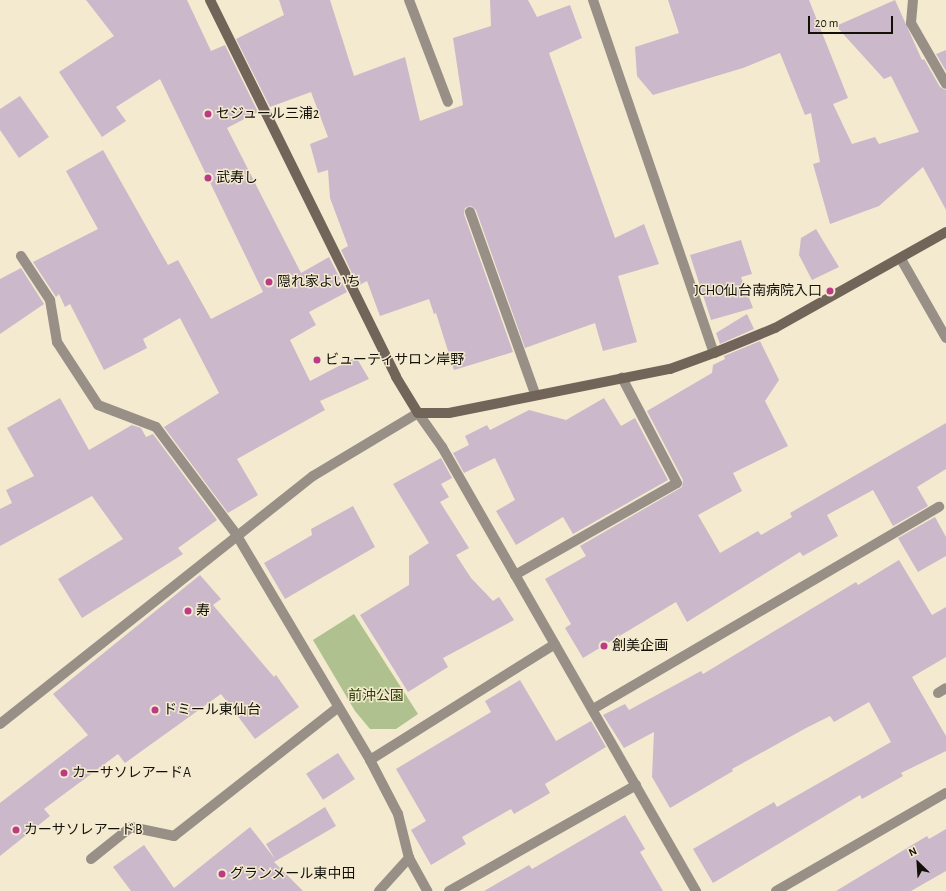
<!DOCTYPE html>
<html>
<head>
<meta charset="utf-8">
<style>
	body { margin:0 }
	#map { position:relative; width:946px; height:891px; overflow:hidden; background:#f3ead0; font-family:"Alegreya Sans","Noto Sans JP",sans-serif }
	div>[style] { position:absolute }
	[style*='--x'] { left:calc(var(--x)*1px); top:calc(var(--y)*1px); width:calc(var(--w)*1px); rotate:calc(var(--a)*1deg) }
	.green>* { inset:0; background:#afc18e }
	.building>* { inset:0; background:#ccb8cb; transform-origin:0 0 }
	.street>* { height:10px; margin:-5px; padding:0 5px; transform-origin:5px; border-radius:5px; background:#988f87 }
	.secondary>* { height:10px; margin:-5px; padding:0 5px; transform-origin:5px; border-radius:5px; background:#716459 }
	.dots>* { width:11px; height:11px; translate:-50% -50%; box-sizing:border-box; border:2px solid #f3ead0; border-radius:50% }
	span { translate:-50% -50%; white-space:nowrap; text-align:center; line-height:1.15; -webkit-text-stroke:3px #f3ead0; paint-order:stroke }
	.poi-label { font-size:14px; color:#131008 }
	.left { translate:0 -50%; text-align:left }
	.right { translate:-100% -50%; text-align:right }
	.park-label { font-size:14px; color:#2d3c00 }
	.north { position:absolute; left:898px; top:843px; width:40px; height:40px; -webkit-text-stroke:3px #f3ead0; paint-order:stroke; rotate:335deg; font-size:11px; font-weight:700; line-height:16px; text-align:center; color:#131008 }
	.north::after { content:''; display:block; margin:auto; width:14px; height:18px; background:#131008; clip-path:polygon(50% 0,100% 100%,50% 72%,0 100%) }
	.scale { position:absolute; left:808px; top:16px; width:85px; height:18px; box-sizing:border-box; border:2px solid #131008; border-top:0; padding-left:5px; font-size:12px; line-height:14px; white-space:nowrap; color:#131008; -webkit-text-stroke:3px #f3ead0; paint-order:stroke }
</style>
</head>
<body>
<div id="map">
	<div class="green">
		<div style="clip-path:polygon(354px 614px,418px 714px,396px 729px,370px 729px,355px 711px,313px 640px)"></div>
	</div>
	<div class="building">
		<div style="clip-path:polygon(86px 0,187px 0,211px 51px,225px 45px,258px 112px,227px 128px,301px 273px,329px 257px,347px 292px,309px 312px,316px 325px,290px 340px,310px 381px,356px 357px,369px 379px,320px 401px,325px 410px,237px 459px,258px 495px,228px 513px,164px 427px,219px 393px,180px 318px,143px 339px,147px 348px,104px 370px,70px 304px,65px 307px,59px 294px,56px 297px,33px 262px,98px 229px,66px 171px,103px 150px,168px 265px,178px 260px,211px 319px,263px 292px,160px 79px,116px 107px,126px 121px,102px 137px,59px 72px,114px 36px)"></div>
		<div style="clip-path:polygon(279px 0,330px 0,354px 76px,405px 57px,420px 121px,463px 105px,453px 38px,491px 26px,490px 0,528px 0,537px 17px,570px 5px,582px 38px,549px 53px,615px 238px,644px 224px,659px 264px,618px 276px,637px 342px,603px 351px,595px 323px,525px 348px,476px 210px,471px 206px,465px 208px,464px 214px,513px 352px,454px 370px,436px 313px,434px 314px,429px 299px,380px 316px,367px 281px,358px 286px,341px 250px,348px 246px,330px 198px,328px 170px,318px 173px,310px 144px,328px 137px,311px 92px,270px 107px,236px 39px,284px 15px)"></div>
		<div style="clip-path:polygon(668px 0,809px 0,848px 98px,833px 104px,852px 144px,875px 137px,879px 144px,919px 132px,891px 76px,884px 79px,836px 26px,895px 0,922px 60px,924px 59px,940px 87px,946px 90px,946px 210px,923px 167px,879px 206px,830px 224px,813px 164px,820px 162px,811px 113px,805px 115px,780px 53px,743px 68px,653px 95px,637px 76px,635px 47px,679px 33px)"></div>
		<div style="clip-path:polygon(946px 50px,946px 71px,936px 54px)"></div>
		<div style="clip-path:polygon(20px 96px,49px 137px,19px 158px,0 130px,0 109px)"></div>
		<div style="clip-path:polygon(816px 229px,839px 267px,812px 280px,799px 255px,801px 238px)"></div>
		<div style="clip-path:polygon(741px 240px,752px 274px,741px 277px,753px 308px,711px 320px,690px 255px)"></div>
		<div style="clip-path:polygon(21px 268px,44px 304px,0 334px,0 279px)"></div>
		<div style="clip-path:polygon(747px 314px,754px 329px,720px 344px,716px 333px)"></div>
		<div style="clip-path:polygon(760px 341px,779px 380px,765px 401px,788px 446px,733px 473px,742px 491px,698px 515px,720px 553px,758px 531px,761px 535px,792px 517px,790px 513px,946px 423px,946px 469px,917px 487px,928px 506px,893px 526px,873px 490px,827px 515px,838px 536px,803px 556px,800px 552px,687px 622px,676px 602px,583px 658px,565px 628px,571px 624px,545px 579px,586px 556px,580px 546px,682px 487px,683px 480px,647px 411px,712px 373px,713px 365px,725px 359px,724px 356px)"></div>
		<div style="clip-path:polygon(60px 398px,89px 450px,132px 425px,141px 428px,146px 437px,153px 434px,217px 520px,178px 548px,183px 554px,82px 618px,58px 579px,123px 539px,92px 496px,0 546px,0 509px,12px 503px,6px 490px,34px 476px,7px 428px)"></div>
		<div style="clip-path:polygon(604px 398px,621px 426px,635px 418px,668px 480px,573px 534px,563px 517px,516px 545px,496px 511px,515px 500px,495px 458px,464px 473px,453px 453px,469px 445px,465px 436px,487px 425px,490px 430px,529px 410px,566px 420px)"></div>
		<div style="clip-path:polygon(441px 458px,452px 478px,441px 484px,449px 497px,440px 502px,469px 548px,456px 555px,471px 578px,493px 601px,499px 597px,514px 620px,443px 658px,448px 667px,408px 692px,360px 615px,409px 585px,409px 556px,429px 543px,393px 484px)"></div>
		<div style="clip-path:polygon(353px 506px,375px 547px,285px 599px,264px 563px,312px 535px,311px 529px)"></div>
		<div style="clip-path:polygon(935px 517px,946px 537px,946px 556px,918px 572px,898px 538px)"></div>
		<div style="clip-path:polygon(899px 560px,932px 615px,946px 607px,946px 657px,912px 677px,946px 736px,946px 751px,901px 773px,903px 776px,862px 799px,860px 795px,713px 883px,693px 849px,774px 802px,777px 807px,891px 742px,869px 702px,834px 722px,830px 716px,806px 728px,732px 769px,733px 771px,670px 808px,652px 777px,654px 732px,624px 748px,603px 715px,625px 704px,629px 710px,701px 671px,703px 674px,856px 582px,858px 585px)"></div>
		<div style="clip-path:polygon(200px 575px,221px 599px,213px 605px,274px 677px,276px 675px,299px 707px,255px 739px,221px 694px,125px 763px,118px 754px,44px 809px,50px 816px,0 856px,0 803px,88px 735px,53px 694px)"></div>
		<div style="clip-path:polygon(520px 680px,556px 741px,591px 721px,606px 747px,545px 784px,550px 793px,514px 814px,511px 809px,462px 837px,466px 844px,431px 865px,411px 830px,426px 821px,396px 769px,491px 712px,485px 701px)"></div>
		<div style="left:338px;top:753px;width:31px;height:38px;rotate:57deg"></div>
		<div style="clip-path:polygon(325px 807px,336px 826px,274px 862px,303px 891px,131px 891px,113px 867px,144px 845px,174px 888px,250px 827px,275px 859px,266px 844px)"></div>
		<div style="clip-path:polygon(625px 815px,645px 849px,640px 852px,663px 891px,484px 891px,529px 865px,532px 869px)"></div>
		<div style="clip-path:polygon(946px 829px,946px 871px,911px 891px,836px 891px,927px 836px,929px 839px)"></div>
	</div>
	<div class="street">
		<div style="--x:409;--y:0;--w:109;--a:69.1"></div>
		<div style="--x:593;--y:0;--w:373;--a:71.1"></div>
		<div style="--x:913;--y:0;--w:23;--a:95"></div>
		<div style="--x:911;--y:23;--w:70;--a:60.2"></div>
		<div style="--x:470;--y:212;--w:193;--a:70.3"></div>
		<div style="--x:21;--y:256;--w:53;--a:56.6"></div>
		<div style="--x:50;--y:300;--w:43;--a:80.5"></div>
		<div style="--x:57;--y:342;--w:75;--a:56.9"></div>
		<div style="--x:98;--y:405;--w:62;--a:20.8"></div>
		<div style="--x:156;--y:427;--w:134;--a:53.2"></div>
		<div style="--x:236;--y:534;--w:263;--a:59.3"></div>
		<div style="--x:370;--y:760;--w:61;--a:62.6"></div>
		<div style="--x:398;--y:814;--w:45;--a:76"></div>
		<div style="--x:409;--y:858;--w:38;--a:61"></div>
		<div style="--x:901;--y:259;--w:91;--a:60.3"></div>
		<div style="--x:515;--y:575;--w:186;--a:-29.6"></div>
		<div style="--x:677;--y:483;--w:119;--a:-117.6"></div>
		<div style="--x:938;--y:693;--w:9;--a:-32"></div>
		<div style="--x:593;--y:709;--w:401;--a:-30.3"></div>
		<div style="--x:0;--y:724;--w:399;--a:-38.4"></div>
		<div style="--x:313;--y:476;--w:122;--a:-31"></div>
		<div style="--x:418;--y:413;--w:42;--a:54.8"></div>
		<div style="--x:442;--y:447;--w:512;--a:60.23"></div>
		<div style="--x:370;--y:760;--w:218;--a:-32.1"></div>
		<div style="--x:91;--y:859;--w:51;--a:-38.7"></div>
		<div style="--x:131;--y:827;--w:44;--a:11.8"></div>
		<div style="--x:174;--y:836;--w:207;--a:-38.1"></div>
		<div style="--x:379;--y:891;--w:45;--a:-47.7"></div>
		<div style="--x:449;--y:891;--w:215;--a:-29.5"></div>
		<div style="--x:776;--y:891;--w:196;--a:-30"></div>
	</div>
	<div class="secondary">
		<div style="--x:210;--y:0;--w:420;--a:63.7"></div>
		<div style="--x:396;--y:377;--w:42;--a:58.6"></div>
		<div style="--x:418;--y:413;--w:31;--a:0"></div>
		<div style="--x:449;--y:413;--w:225;--a:-11.3"></div>
		<div style="--x:670;--y:369;--w:47;--a:-20"></div>
		<div style="--x:714;--y:353;--w:66;--a:-22.3"></div>
		<div style="--x:775;--y:328;--w:196;--a:-29.3"></div>
	</div>
	<div class="dots">
		<div style="left:208px;top:114px;background:#bb3b85"></div>
		<div style="left:208px;top:178px;background:#bb3b85"></div>
		<div style="left:269px;top:282px;background:#bb3b85"></div>
		<div style="left:830px;top:291px;background:#bb3b85"></div>
		<div style="left:317px;top:360px;background:#bb3b85"></div>
		<div style="left:188px;top:611px;background:#bb3b85"></div>
		<div style="left:604px;top:646px;background:#bb3b85"></div>
		<div style="left:155px;top:710px;background:#bb3b85"></div>
		<div style="left:64px;top:773px;background:#bb3b85"></div>
		<div style="left:16px;top:830px;background:#bb3b85"></div>
		<div style="left:222px;top:874px;background:#bb3b85"></div>
	</div>
	<div class="poi-label">
		<span class="left" style="left:216px;top:114px">セジュール三浦2</span>
		<span class="left" style="left:216px;top:178px">武寿し</span>
		<span class="left" style="left:277px;top:282px">隠れ家よいち</span>
		<span class="right" style="left:822px;top:291px">JCHO仙台南病院入口</span>
		<span class="left" style="left:325px;top:360px">ビューティサロン岸野</span>
		<span class="left" style="left:196px;top:611px">寿</span>
		<span class="left" style="left:612px;top:646px">創美企画</span>
		<span class="left" style="left:163px;top:710px">ドミール東仙台</span>
		<span class="left" style="left:72px;top:773px">カーサソレアードA</span>
		<span class="left" style="left:24px;top:830px">カーサソレアードB</span>
		<span class="left" style="left:230px;top:874px">グランメール東中田</span>
	</div>
	<div class="park-label">
		<span style="left:376px;top:696px">前沖公園</span>
	</div>
	<div class="north">N</div>
	<div class="scale">20 m</div>
</div>
</body>
</html>
